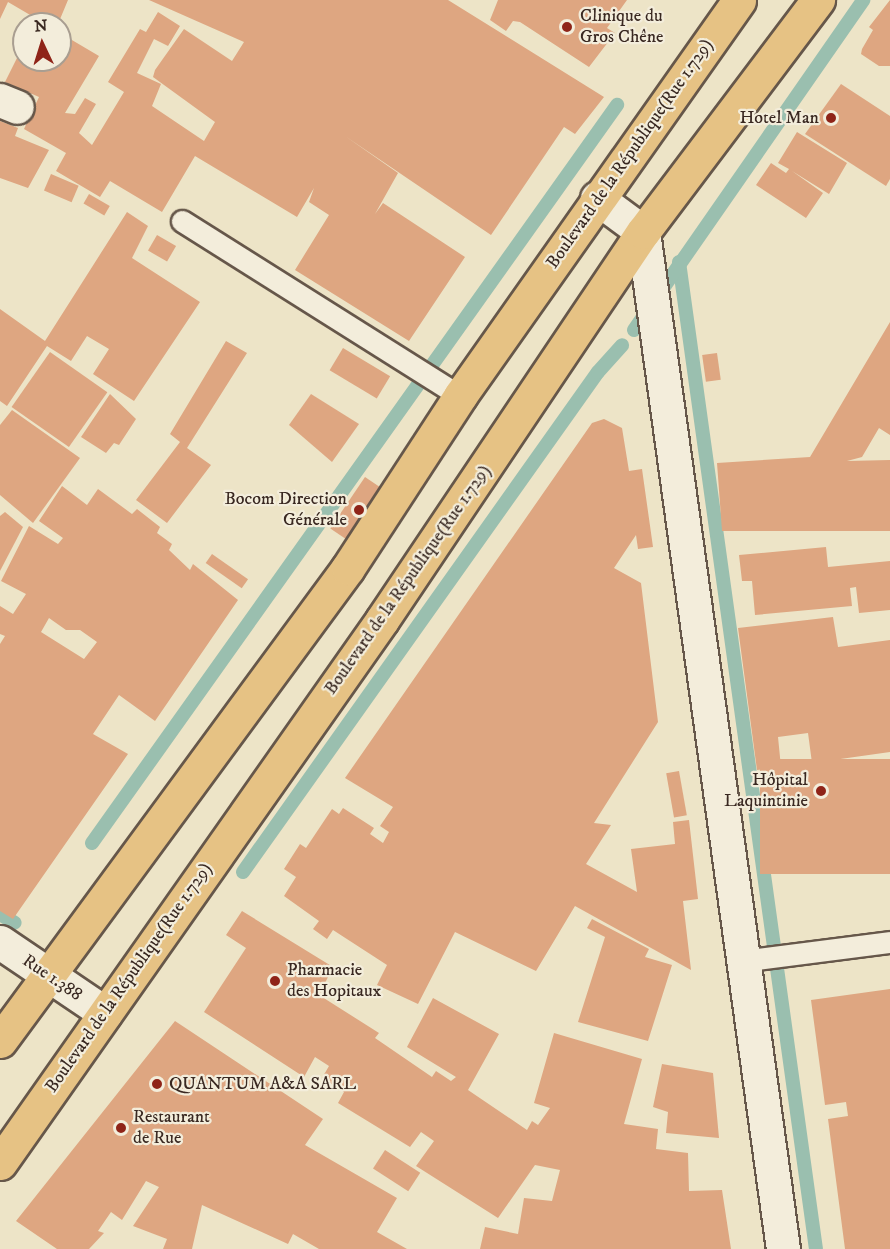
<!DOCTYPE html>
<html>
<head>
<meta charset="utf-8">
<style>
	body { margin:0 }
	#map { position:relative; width:890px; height:1249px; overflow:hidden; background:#ede4c7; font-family:"IM FELL DW Pica",serif }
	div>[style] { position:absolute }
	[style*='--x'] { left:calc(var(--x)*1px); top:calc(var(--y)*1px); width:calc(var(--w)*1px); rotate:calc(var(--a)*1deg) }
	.stream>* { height:14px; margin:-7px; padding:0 7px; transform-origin:7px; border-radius:7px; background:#9abfaf }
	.building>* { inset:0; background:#dea681; transform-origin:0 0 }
	.roads { filter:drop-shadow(2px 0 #66574a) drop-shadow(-2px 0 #66574a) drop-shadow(0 2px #66574a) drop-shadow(0 -2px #66574a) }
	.service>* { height:21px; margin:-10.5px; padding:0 10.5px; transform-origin:10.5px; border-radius:10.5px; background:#f3eddb }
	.minor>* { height:33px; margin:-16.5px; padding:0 16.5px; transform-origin:16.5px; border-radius:16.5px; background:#f3eddb }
	.primary>* { height:33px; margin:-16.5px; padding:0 16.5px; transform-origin:16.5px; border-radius:16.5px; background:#e6c284 }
	.dots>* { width:16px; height:16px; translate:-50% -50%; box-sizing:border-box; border:3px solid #f3eddb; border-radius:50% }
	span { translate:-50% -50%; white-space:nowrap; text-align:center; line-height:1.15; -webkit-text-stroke:4.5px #f3eddb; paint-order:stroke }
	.poi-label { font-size:18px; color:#392821 }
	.left { translate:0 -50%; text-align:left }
	.right { translate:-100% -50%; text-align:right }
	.street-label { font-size:18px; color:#392821 }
	.north { position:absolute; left:12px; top:12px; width:60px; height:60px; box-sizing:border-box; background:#f3eddb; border:2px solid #a99e91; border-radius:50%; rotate:356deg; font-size:16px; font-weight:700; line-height:24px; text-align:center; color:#392821 }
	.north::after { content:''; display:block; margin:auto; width:21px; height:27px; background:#8f2418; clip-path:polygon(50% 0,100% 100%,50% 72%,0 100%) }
</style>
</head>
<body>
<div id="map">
	<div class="stream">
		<div style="--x:679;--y:262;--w:996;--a:82.1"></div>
		<div style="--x:634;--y:330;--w:402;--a:-55.2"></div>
		<div style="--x:92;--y:843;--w:906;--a:-54.57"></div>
		<div style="--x:243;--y:872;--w:613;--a:-54.63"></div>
		<div style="--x:598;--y:372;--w:36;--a:-48"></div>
		<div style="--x:0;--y:914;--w:17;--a:31"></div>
	</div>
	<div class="building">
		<div style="clip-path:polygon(0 0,68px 0,58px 24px,34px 24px,37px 19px,8px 2px,0 19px)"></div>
		<div style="clip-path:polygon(149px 0,448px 0,604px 97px,575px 134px,564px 127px,491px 235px,345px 136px,398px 173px,375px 214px,383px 203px,465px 257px,409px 341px,295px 270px,329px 215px,309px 202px,314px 188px,297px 217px,195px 156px,162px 212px,110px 181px,100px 197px,56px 171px,66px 153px,24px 129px,39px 97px,5px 82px,24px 44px,24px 60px,60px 60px,60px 33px,99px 56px,65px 113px,75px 114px,85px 98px,96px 104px,79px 133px,92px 145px,124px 92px,108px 82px,140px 29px,146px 32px,158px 12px,180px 26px,168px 46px,154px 39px,137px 73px,161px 84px,152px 106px,204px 141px,215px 122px,153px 77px,155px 70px,184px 29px,232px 61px,244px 42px)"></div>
		<div style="clip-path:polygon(498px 0,627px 0,607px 28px,615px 33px,589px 67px,520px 22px,513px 21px,506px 31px,490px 20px)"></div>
		<div style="clip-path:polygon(890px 0,890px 66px,879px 66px,861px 54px,862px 49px,873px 30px,869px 27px)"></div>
		<div style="clip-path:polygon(841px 84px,890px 116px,890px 179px,886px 186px,805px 134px)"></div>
		<div style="clip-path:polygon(0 121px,18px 128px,15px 136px,49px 150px,28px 188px,0 178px)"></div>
		<div style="clip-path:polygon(797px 132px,847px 163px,829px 194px,792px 171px,823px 193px,806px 218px,756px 185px,771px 163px,786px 173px,789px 169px,778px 163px)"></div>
		<div style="left:51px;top:174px;width:30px;height:18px;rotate:23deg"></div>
		<div style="left:89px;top:194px;width:24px;height:11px;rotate:30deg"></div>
		<div style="clip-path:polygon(127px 212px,148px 226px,132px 258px,200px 302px,134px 401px,93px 374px,109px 349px,87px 336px,71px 361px,47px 346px,7px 406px,0 401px,0 309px,45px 341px)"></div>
		<div style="left:157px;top:235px;width:22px;height:18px;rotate:30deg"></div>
		<div style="clip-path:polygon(890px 322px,890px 435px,879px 428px,862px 457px,847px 461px,890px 460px,890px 531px,722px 531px,717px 463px,810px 457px)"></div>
		<div style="clip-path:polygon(226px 341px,247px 353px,187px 448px,211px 465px,167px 523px,136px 500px,180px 442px,170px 434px)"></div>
		<div style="left:343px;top:348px;width:55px;height:26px;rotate:31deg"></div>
		<div style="left:50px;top:352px;width:70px;height:67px;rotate:35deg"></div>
		<div style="left:717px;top:353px;width:27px;height:15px;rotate:82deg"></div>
		<div style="clip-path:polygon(110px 394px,136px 419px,119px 445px,114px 443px,106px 453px,81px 437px)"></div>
		<div style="clip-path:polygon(311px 394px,359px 424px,332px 462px,289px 425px)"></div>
		<div style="clip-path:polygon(12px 410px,80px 458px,33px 523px,0 495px,0 425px)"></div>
		<div style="clip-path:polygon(604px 419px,622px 428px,629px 471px,642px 469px,653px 547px,638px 549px,636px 535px,614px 568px,641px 583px,658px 722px,594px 823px,611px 825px,586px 864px,637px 892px,631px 849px,675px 844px,673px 822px,689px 820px,698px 899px,683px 901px,691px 970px,575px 906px,536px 971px,455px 932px,418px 1004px,377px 985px,387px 965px,333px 930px,327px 939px,313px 929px,319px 921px,284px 896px,296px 877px,284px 869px,300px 844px,306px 848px,332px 809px,339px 814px,343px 808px,374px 828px,370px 834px,383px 843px,389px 832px,380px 826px,393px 807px,345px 778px,592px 423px)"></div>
		<div style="left:365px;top:477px;width:25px;height:62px;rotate:34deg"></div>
		<div style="clip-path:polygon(evenodd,62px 486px,87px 505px,98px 489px,132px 514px,137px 509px,160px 527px,157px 533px,172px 544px,169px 550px,190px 570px,193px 564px,238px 600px,155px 721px,119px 695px,93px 734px,128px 754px,13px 919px,0 911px,0 644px,5px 636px,0 634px,0 606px,13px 614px,26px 594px,1px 581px,29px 526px,58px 544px,63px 538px,39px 521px,62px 486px,49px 618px,66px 630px,80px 630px,97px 642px,84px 659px,41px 632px,49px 618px)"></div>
		<div style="clip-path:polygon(5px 512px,23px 527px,0 571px,0 516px)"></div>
		<div style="clip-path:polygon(826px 547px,828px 567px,890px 561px,890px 610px,859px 613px,856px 587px,850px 588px,852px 606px,755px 615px,752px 581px,742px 581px,739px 555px)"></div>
		<div style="left:212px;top:554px;width:44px;height:11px;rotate:35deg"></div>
		<div style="clip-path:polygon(833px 617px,838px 647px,890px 640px,890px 752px,812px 763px,808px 733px,778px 737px,781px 767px,757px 770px,738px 628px)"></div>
		<div style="left:890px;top:759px;width:115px;height:130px;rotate:90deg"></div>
		<div style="left:679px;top:771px;width:45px;height:13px;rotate:80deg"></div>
		<div style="clip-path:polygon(242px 911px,333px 967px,319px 995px,379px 1033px,375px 1038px,432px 1077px,436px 1071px,451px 1081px,456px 1077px,407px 1047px,433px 998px,499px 1034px,468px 1090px,527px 1130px,532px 1121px,538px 1125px,550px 1108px,534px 1103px,554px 1033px,642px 1059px,624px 1124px,658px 1129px,656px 1149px,688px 1153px,689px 1191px,722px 1190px,731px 1249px,480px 1249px,485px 1227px,518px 1234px,524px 1198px,552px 1201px,560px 1170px,535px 1165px,498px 1218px,416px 1166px,434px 1141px,421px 1132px,410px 1147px,338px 1103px,344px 1092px,322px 1078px,329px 1066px,315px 1057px,304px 1077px,204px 1012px,246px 948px,226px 935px)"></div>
		<div style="clip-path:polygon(592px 919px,649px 949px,645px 957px,672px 965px,648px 1041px,578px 1022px,605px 937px,587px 928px)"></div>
		<div style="clip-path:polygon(890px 989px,890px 1249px,845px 1249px,828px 1119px,848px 1116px,846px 1102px,825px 1105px,811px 1000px)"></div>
		<div style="clip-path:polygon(175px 1021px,323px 1119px,305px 1145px,397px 1198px,377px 1232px,407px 1249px,319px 1249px,293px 1234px,288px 1244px,202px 1205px,192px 1249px,163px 1249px,167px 1239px,133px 1226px,159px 1187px,146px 1181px,122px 1220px,111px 1212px,98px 1231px,104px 1233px,89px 1249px,57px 1249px,16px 1221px)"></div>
		<div style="clip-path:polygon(662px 1064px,713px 1073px,719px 1138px,666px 1133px,668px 1112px,653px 1107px)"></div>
		<div style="left:385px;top:1150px;width:42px;height:22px;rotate:33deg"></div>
	</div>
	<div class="roads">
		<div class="service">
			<div style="--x:182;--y:221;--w:328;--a:32.2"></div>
			<div style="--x:741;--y:961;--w:150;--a:-7.3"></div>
		</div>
		<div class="minor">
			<div style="--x:0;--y:100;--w:18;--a:22"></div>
			<div style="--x:597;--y:198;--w:57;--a:36.5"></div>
			<div style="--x:643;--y:232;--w:1027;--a:82.16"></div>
			<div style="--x:0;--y:942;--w:127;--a:34.1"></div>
		</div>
		<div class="primary">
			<div style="--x:0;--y:1041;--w:587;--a:-53.66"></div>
			<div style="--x:348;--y:568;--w:205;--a:-56.9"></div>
			<div style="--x:460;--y:396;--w:484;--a:-54.8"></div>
			<div style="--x:0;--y:1163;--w:664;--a:-54.87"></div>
			<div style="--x:382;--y:620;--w:468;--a:-56.1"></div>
			<div style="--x:643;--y:232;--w:291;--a:-53"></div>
		</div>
	</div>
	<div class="dots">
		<div style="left:567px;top:27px;background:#8f2418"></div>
		<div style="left:831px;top:118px;background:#8f2418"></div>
		<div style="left:359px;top:510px;background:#8f2418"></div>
		<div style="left:821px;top:791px;background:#8f2418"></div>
		<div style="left:275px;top:981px;background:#8f2418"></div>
		<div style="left:157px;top:1084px;background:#8f2418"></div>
		<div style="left:121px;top:1128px;background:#8f2418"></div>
	</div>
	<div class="poi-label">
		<span class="left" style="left:580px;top:27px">Clinique du<br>Gros Chêne</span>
		<span class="right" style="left:819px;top:118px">Hotel Man</span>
		<span class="right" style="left:347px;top:510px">Bocom Direction<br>Générale</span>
		<span class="right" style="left:808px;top:791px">Hôpital<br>Laquintinie</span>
		<span class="left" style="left:287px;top:981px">Pharmacie<br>des Hopitaux</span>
		<span class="left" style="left:169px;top:1084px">QUANTUM A&amp;A SARL</span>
		<span class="left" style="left:133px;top:1128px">Restaurant<br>de Rue</span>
	</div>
	<div class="street-label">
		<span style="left:630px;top:154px;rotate:-55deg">Boulevard de la République(Rue 1.729)</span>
		<span style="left:408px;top:580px;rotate:-55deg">Boulevard de la République(Rue 1.729)</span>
		<span style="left:52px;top:978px;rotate:34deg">Rue 1.388</span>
		<span style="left:129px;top:978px;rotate:-55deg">Boulevard de la République(Rue 1.729)</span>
	</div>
	<div class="north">N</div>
</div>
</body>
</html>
